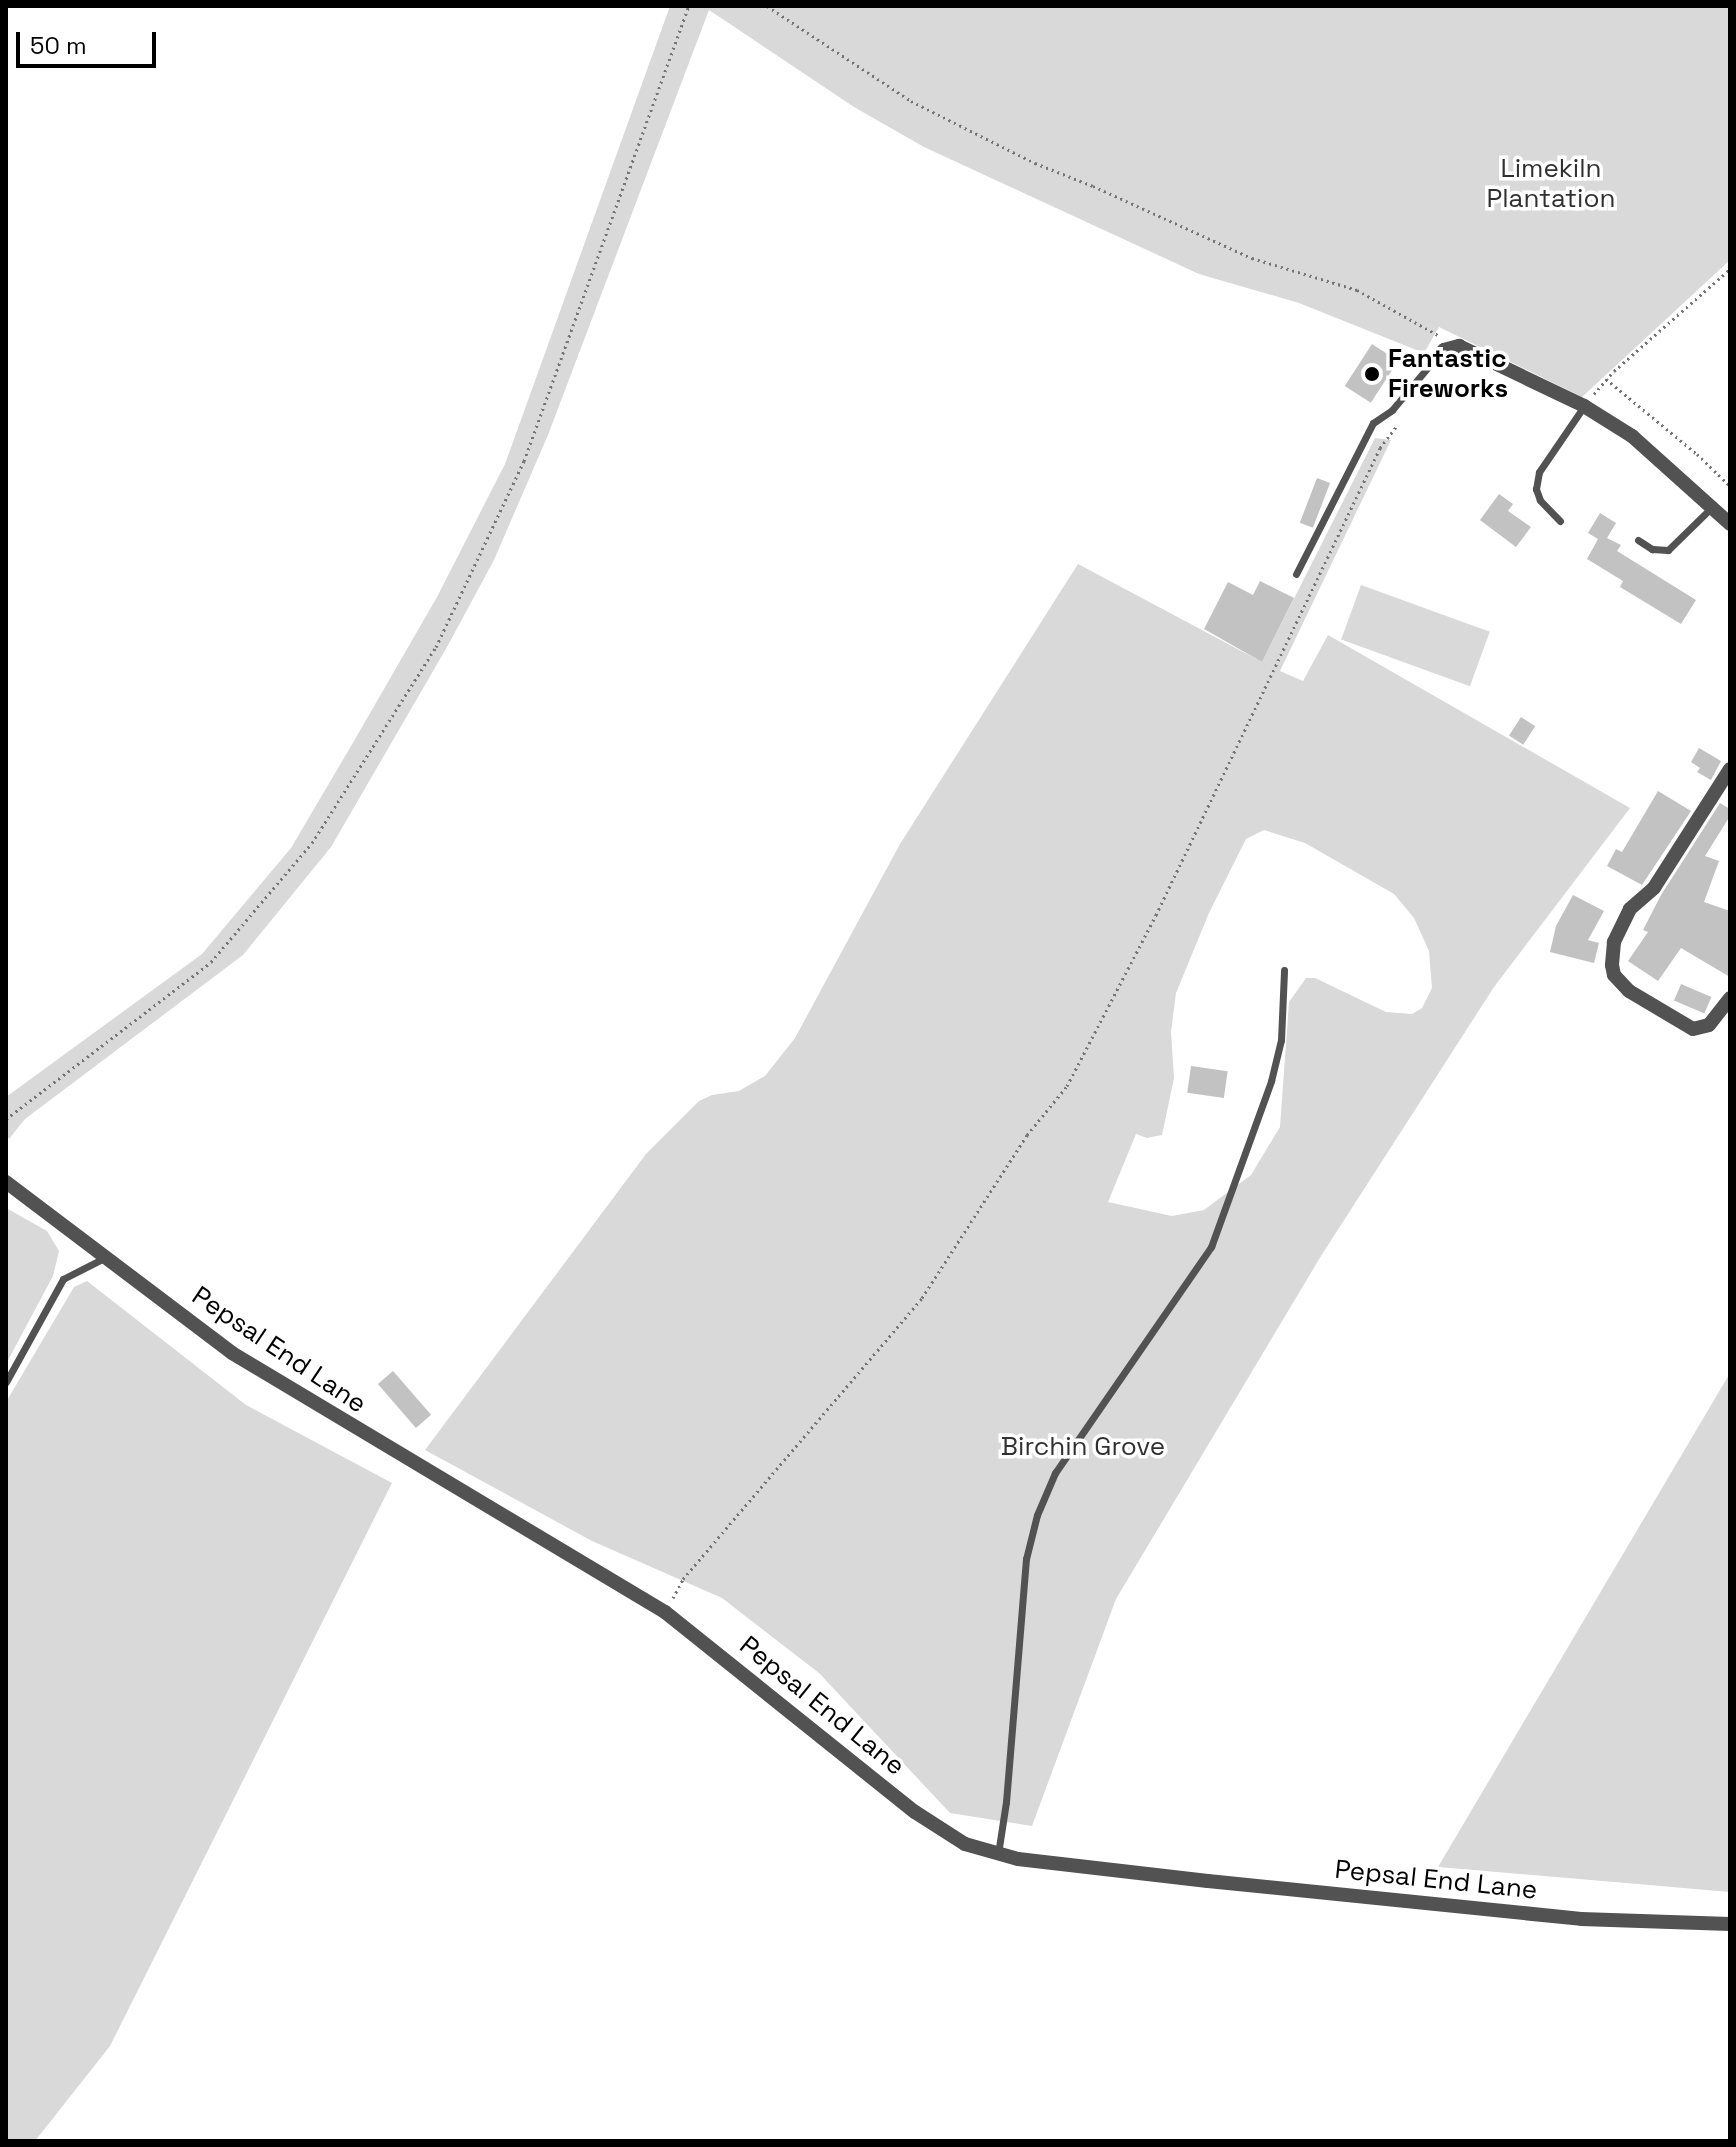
<!DOCTYPE html>
<html>
<head>
<meta charset="utf-8">
<style>
	body { margin:0 }
	#map { position:relative; width:1736px; height:2147px; overflow:hidden; background:#fff; font-family:"Space Grotesk",sans-serif }
	div>[style] { position:absolute }
	[style*='--x'] { left:calc(var(--x)*1px); top:calc(var(--y)*1px); width:calc(var(--w)*1px); rotate:calc(var(--a)*1deg) }
	.green>* { inset:0; background:#d9d9d9; transform-origin:0 0 }
	.building>* { inset:0; background:#c2c2c2; transform-origin:0 0 }
	.path>* { height:3px; margin-top:-1.5px; transform-origin:0; background:repeating-linear-gradient(90deg,#747474 0 2px,transparent 0 6px) }
	.service>* { height:7px; margin:-3.5px; padding:0 3.5px; transform-origin:3.5px; border-radius:3.5px; background:#525252 }
	.minor>* { height:14px; margin:-7px; padding:0 7px; transform-origin:7px; border-radius:7px; background:#525252 }
	.dots>* { width:22px; height:22px; translate:-50% -50%; box-sizing:border-box; border:4px solid #fff; border-radius:50% }
	span { translate:-50% -50%; white-space:nowrap; text-align:center; line-height:1.15; -webkit-text-stroke:7px #fff; paint-order:stroke }
	.park-label { font-size:26px; color:#303030 }
	.poi-label { font-size:26px; color:#000; font-weight:700 }
	.left { translate:0 -50%; text-align:left }
	.street-label { font-size:26px; color:#000 }
	.frame { position:absolute; inset:0; border:8px solid #000; pointer-events:none }
	.scale { position:absolute; left:16px; top:32px; width:140px; height:36px; box-sizing:border-box; border:4px solid #000; border-top:0; padding-left:10px; font-size:24px; line-height:28px; white-space:nowrap; color:#000; -webkit-text-stroke:6px #fff; paint-order:stroke }
</style>
</head>
<body>
<div id="map">
	<div class="green">
		<div style="clip-path:polygon(670px 6px,1730px 6px,1730px 260px,1582px 397px,1439px 327px,1424px 353px,1299px 303px,1199px 274px,924px 147px,854px 107px,709px 10px,548px 435px,494px 560px,447px 647px,331px 847px,243px 955px,25px 1119px,9px 1139px,6px 1133px,6px 1097px,202px 954px,291px 848px,354px 741px,437px 597px,505px 464px)"></div>
		<div style="clip-path:polygon(evenodd,1375px 438px,1391px 440px,1280px 671px,1303px 681px,1328px 635px,1630px 808px,1494px 987px,1321px 1256px,1116px 1599px,1032px 1826px,950px 1813px,819px 1673px,722px 1598px,592px 1541px,425px 1450px,646px 1154px,699px 1101px,712px 1095px,739px 1091px,765px 1076px,795px 1038px,900px 844px,1078px 564px,1262px 662px,1375px 438px,1264px 830px,1305px 843px,1394px 894px,1414px 918px,1429px 951px,1432px 988px,1422px 1008px,1412px 1014px,1386px 1012px,1315px 978px,1306px 978px,1289px 1002px,1280px 1127px,1251px 1175px,1204px 1210px,1172px 1216px,1108px 1202px,1136px 1134px,1147px 1138px,1162px 1135px,1174px 1078px,1171px 1032px,1176px 993px,1209px 913px,1246px 839px,1264px 830px)"></div>
		<div style="left:1361px;top:585px;width:137px;height:58px;rotate:20deg"></div>
		<div style="clip-path:polygon(6px 1208px,47px 1231px,59px 1251px,53px 1276px,6px 1364px)"></div>
		<div style="clip-path:polygon(87px 1281px,246px 1405px,392px 1483px,110px 2046px,35px 2141px,6px 2141px,6px 1402px,74px 1287px)"></div>
		<div style="clip-path:polygon(1730px 1373px,1730px 1892px,1438px 1867px)"></div>
	</div>
	<div class="building">
		<div style="left:1372px;top:344px;width:31px;height:50px;rotate:33deg"></div>
		<div style="left:1317px;top:478px;width:14px;height:48px;rotate:21deg"></div>
		<div style="clip-path:polygon(1499px 494px,1513px 504px,1508px 511px,1531px 527px,1516px 547px,1480px 520px)"></div>
		<div style="clip-path:polygon(1600px 513px,1616px 523px,1607px 538px,1621px 545px,1617px 551px,1696px 600px,1681px 624px,1620px 587px,1623px 581px,1587px 559px,1598px 539px,1588px 533px)"></div>
		<div style="clip-path:polygon(1260px 581px,1294px 598px,1262px 662px,1204px 629px,1228px 582px,1253px 595px)"></div>
		<div style="left:1521px;top:717px;width:17px;height:22px;rotate:33deg"></div>
		<div style="clip-path:polygon(1699px 748px,1721px 761px,1711px 780px,1697px 772px,1700px 768px,1691px 762px)"></div>
		<div style="clip-path:polygon(1658px 791px,1691px 811px,1642px 885px,1607px 866px,1616px 849px,1622px 852px)"></div>
		<div style="clip-path:polygon(1720px 803px,1730px 809px,1730px 816px,1705px 856px,1719px 861px,1704px 902px,1730px 911px,1730px 977px,1681px 948px,1658px 981px,1628px 961px,1648px 932px,1643px 930px,1661px 895px)"></div>
		<div style="clip-path:polygon(1573px 895px,1604px 911px,1588px 940px,1599px 943px,1594px 963px,1550px 952px,1556px 926px)"></div>
		<div style="left:1681px;top:984px;width:33px;height:18px;rotate:23deg"></div>
		<div style="left:1191px;top:1066px;width:37px;height:27px;rotate:8deg"></div>
		<div style="left:393px;top:1371px;width:58px;height:20px;rotate:49deg"></div>
	</div>
	<div class="path">
		<div style="--x:767;--y:6;--w:173;--a:33.4"></div>
		<div style="--x:911;--y:101;--w:139;--a:26.6"></div>
		<div style="--x:1035;--y:163;--w:62;--a:21.6"></div>
		<div style="--x:1093;--y:186;--w:175;--a:24.4"></div>
		<div style="--x:1252;--y:258;--w:110;--a:16.9"></div>
		<div style="--x:1357;--y:290;--w:93;--a:29.1"></div>
		<div style="--x:1606;--y:379;--w:118;--a:39.5"></div>
		<div style="--x:1697;--y:454;--w:46;--a:44.1"></div>
		<div style="--x:1594;--y:394;--w:30;--a:-49"></div>
		<div style="--x:1614;--y:371;--w:154;--a:-41.3"></div>
		<div style="--x:6;--y:1119;--w:258;--a:-37.4"></div>
		<div style="--x:211;--y:962;--w:156;--a:-49.7"></div>
		<div style="--x:312;--y:843;--w:232;--a:-57.7"></div>
		<div style="--x:436;--y:647;--w:206;--a:-64.7"></div>
		<div style="--x:524;--y:461;--w:484;--a:-70.1"></div>
		<div style="--x:673;--y:1598;--w:21;--a:-62"></div>
		<div style="--x:683;--y:1579;--w:369;--a:-49.6"></div>
		<div style="--x:922;--y:1298;--w:194;--a:-57.2"></div>
		<div style="--x:1027;--y:1135;--w:63;--a:-50.8"></div>
		<div style="--x:1067;--y:1086;--w:193;--a:-62.5"></div>
		<div style="--x:1156;--y:915;--w:518;--a:-64.37"></div>
		<div style="--x:1380;--y:448;--w:30;--a:-53"></div>
	</div>
	<div class="service">
		<div style="--x:1560;--y:521;--w:29;--a:-134"></div>
		<div style="--x:1540;--y:500;--w:12;--a:-110"></div>
		<div style="--x:1536;--y:489;--w:17;--a:-80"></div>
		<div style="--x:1539;--y:472;--w:80;--a:-55.7"></div>
		<div style="--x:1638;--y:540;--w:17;--a:33"></div>
		<div style="--x:1652;--y:549;--w:16;--a:4"></div>
		<div style="--x:1668;--y:550;--w:60;--a:-44.3"></div>
		<div style="--x:1296;--y:574;--w:169;--a:-63"></div>
		<div style="--x:1373;--y:423;--w:23;--a:-34"></div>
		<div style="--x:1392;--y:410;--w:64;--a:-50.1"></div>
		<div style="--x:6;--y:1382;--w:118;--a:-61"></div>
		<div style="--x:63;--y:1279;--w:46;--a:-27.1"></div>
		<div style="--x:998;--y:1854;--w:53;--a:-81.3"></div>
		<div style="--x:1006;--y:1802;--w:244;--a:-85.3"></div>
		<div style="--x:1026;--y:1559;--w:45;--a:-76"></div>
		<div style="--x:1037;--y:1515;--w:46;--a:-66.8"></div>
		<div style="--x:1055;--y:1473;--w:275;--a:-55.4"></div>
		<div style="--x:1211;--y:1247;--w:177;--a:-70.1"></div>
		<div style="--x:1271;--y:1081;--w:42;--a:-76.3"></div>
		<div style="--x:1281;--y:1040;--w:70;--a:-87.5"></div>
	</div>
	<div class="minor">
		<div style="--x:1433;--y:361;--w:16;--a:-45"></div>
		<div style="--x:1444;--y:350;--w:16;--a:-15"></div>
		<div style="--x:1459;--y:346;--w:139;--a:25.6"></div>
		<div style="--x:1584;--y:406;--w:57;--a:32"></div>
		<div style="--x:1632;--y:436;--w:132;--a:41.9"></div>
		<div style="--x:1730;--y:769;--w:141;--a:122.6"></div>
		<div style="--x:1654;--y:888;--w:32;--a:139"></div>
		<div style="--x:1630;--y:909;--w:37;--a:116"></div>
		<div style="--x:1614;--y:942;--w:23;--a:95"></div>
		<div style="--x:1612;--y:965;--w:10;--a:79"></div>
		<div style="--x:1614;--y:975;--w:22;--a:47"></div>
		<div style="--x:1629;--y:991;--w:74;--a:30.7"></div>
		<div style="--x:1693;--y:1029;--w:16;--a:-14"></div>
		<div style="--x:1709;--y:1025;--w:34;--a:-52"></div>
		<div style="--x:6;--y:1182;--w:283;--a:37.1"></div>
		<div style="--x:232;--y:1353;--w:505;--a:30.89"></div>
		<div style="--x:665;--y:1612;--w:320;--a:38.7"></div>
		<div style="--x:915;--y:1812;--w:59;--a:32.6"></div>
		<div style="--x:965;--y:1844;--w:55;--a:15.8"></div>
		<div style="--x:1018;--y:1859;--w:191;--a:6.6"></div>
		<div style="--x:1208;--y:1881;--w:375;--a:5.8"></div>
		<div style="--x:1581;--y:1919;--w:149;--a:1.9"></div>
	</div>
	<div class="dots">
		<div style="left:1372px;top:374px;background:#000"></div>
	</div>
	<div class="park-label">
		<span style="left:1551px;top:184px">Limekiln<br>Plantation</span>
		<span style="left:1083px;top:1447px">Birchin Grove</span>
	</div>
	<div class="poi-label">
		<span class="left" style="left:1388px;top:374px">Fantastic<br>Fireworks</span>
	</div>
	<div class="street-label">
		<span style="left:279px;top:1350px;rotate:34deg">Pepsal End Lane</span>
		<span style="left:822px;top:1706px;rotate:39deg">Pepsal End Lane</span>
		<span style="left:1436px;top:1880px;rotate:6deg">Pepsal End Lane</span>
	</div>
	<div class="frame"></div>
	<div class="scale">50 m</div>
</div>
</body>
</html>
